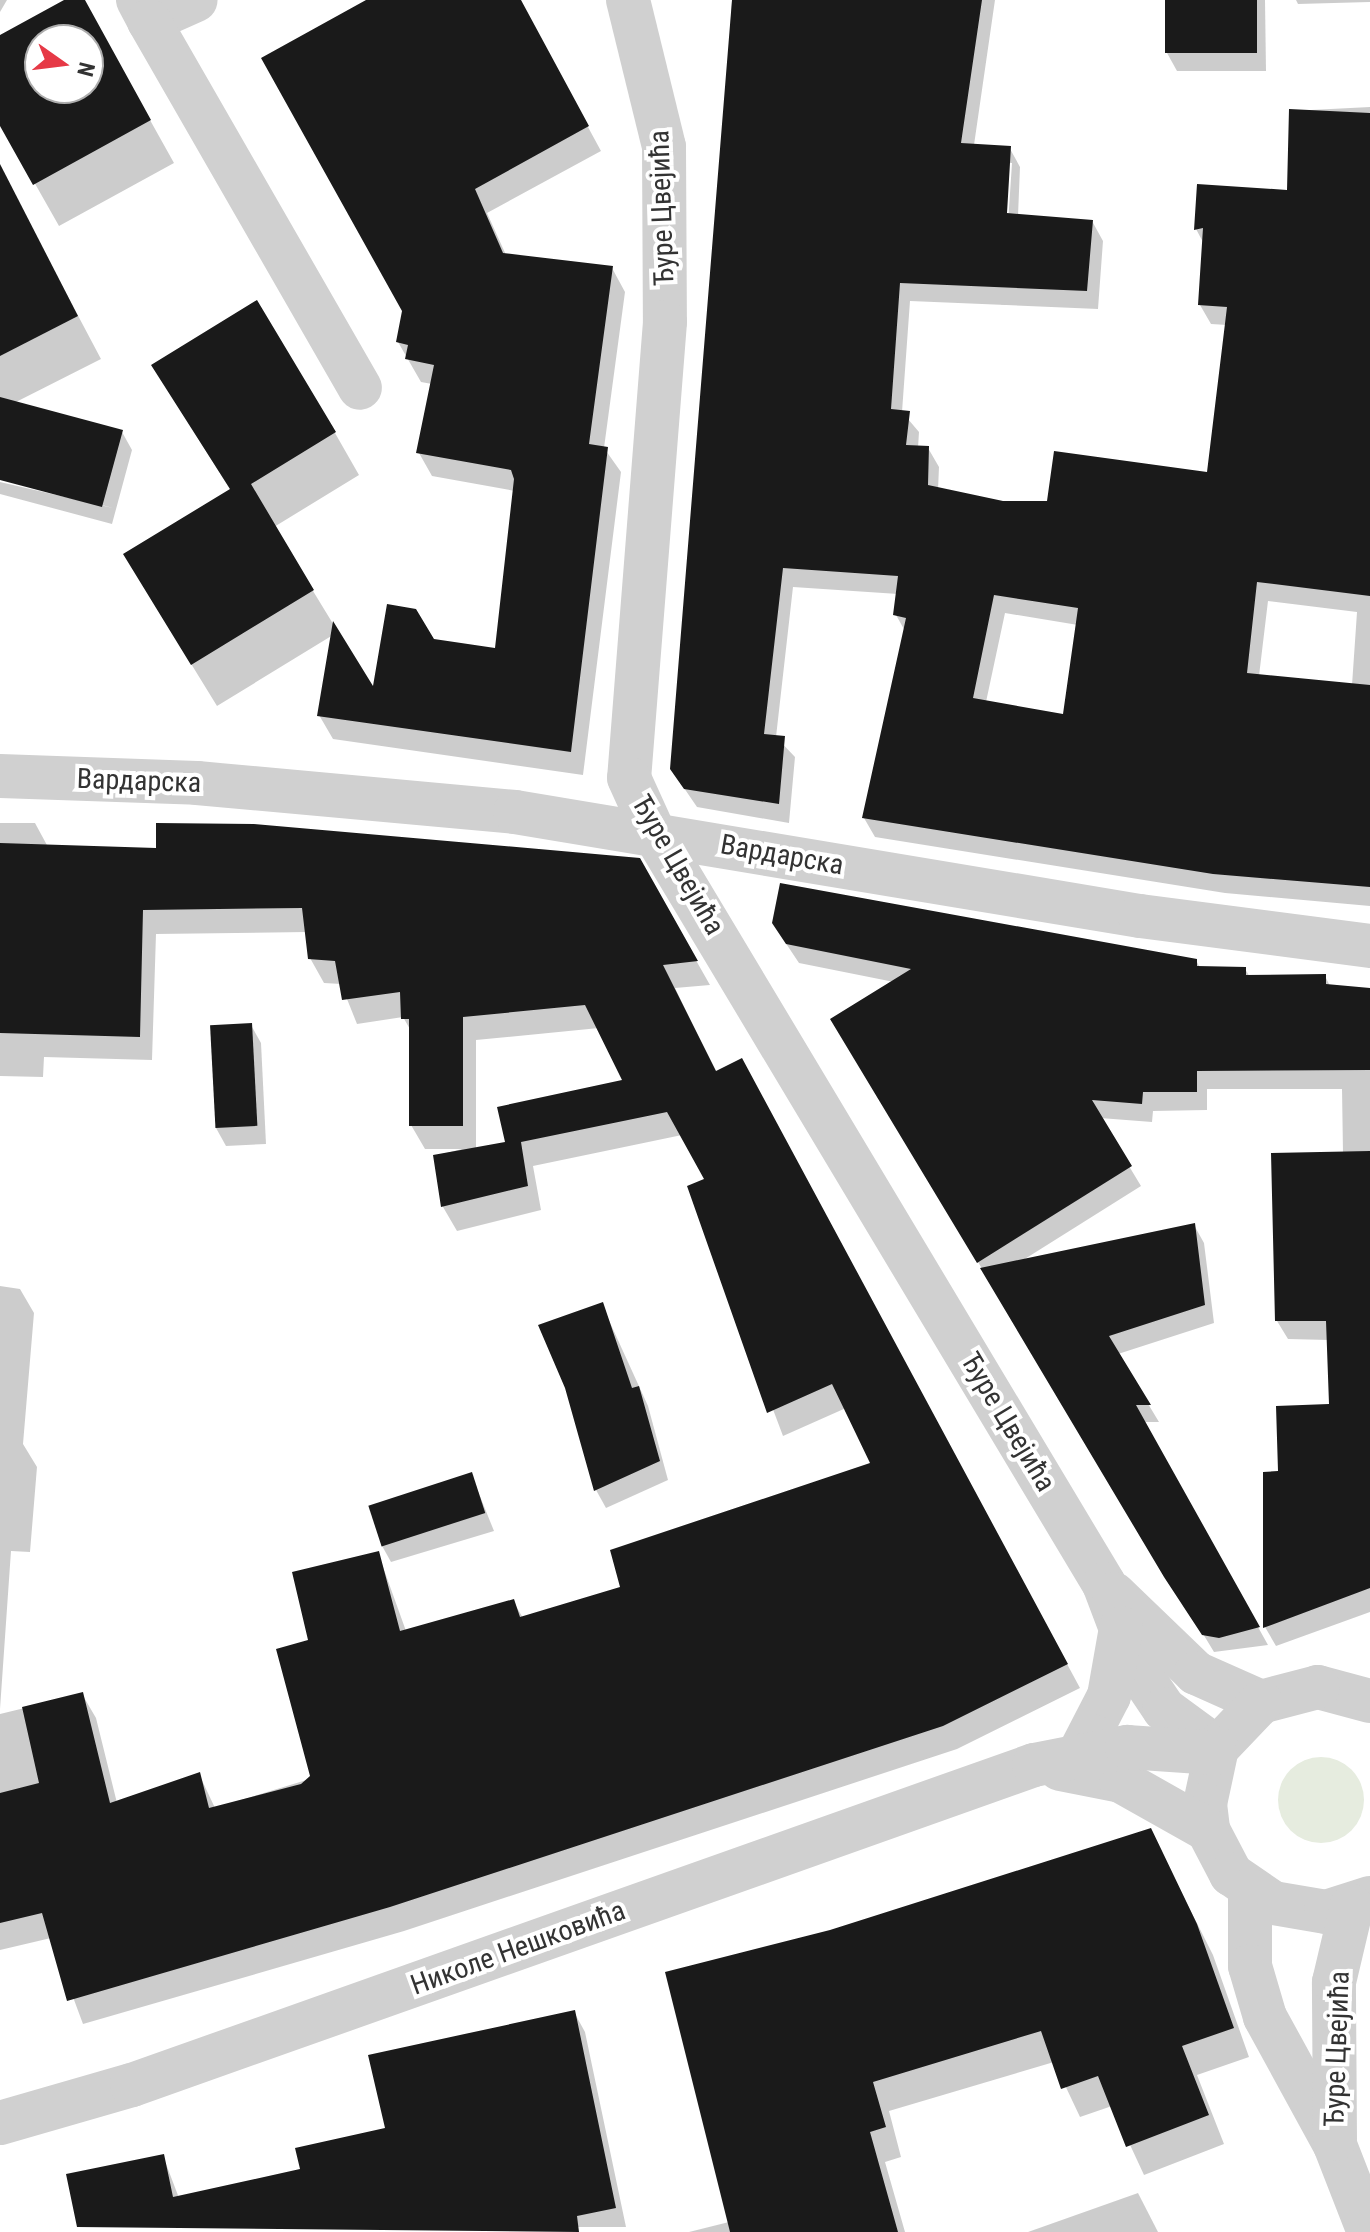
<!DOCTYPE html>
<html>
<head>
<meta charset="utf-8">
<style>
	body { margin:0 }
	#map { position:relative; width:1370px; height:2232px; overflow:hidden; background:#fff; font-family:"Roboto Condensed",sans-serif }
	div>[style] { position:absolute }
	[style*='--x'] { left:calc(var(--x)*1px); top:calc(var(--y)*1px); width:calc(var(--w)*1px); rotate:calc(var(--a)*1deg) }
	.green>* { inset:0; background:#e6ecdf }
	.round { border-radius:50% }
	.shadow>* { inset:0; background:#0003 }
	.building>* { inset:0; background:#1a1a1a; transform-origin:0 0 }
	.minor>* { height:44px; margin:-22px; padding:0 22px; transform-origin:22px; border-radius:22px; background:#d0d0d0 }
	span { translate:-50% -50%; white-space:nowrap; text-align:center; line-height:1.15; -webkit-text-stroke:8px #fff; paint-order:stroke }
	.street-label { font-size:28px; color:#333 }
	.north { position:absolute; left:24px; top:24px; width:80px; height:80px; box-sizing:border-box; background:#fff; border:2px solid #adadad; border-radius:50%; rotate:104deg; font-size:22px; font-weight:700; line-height:32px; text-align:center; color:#333 }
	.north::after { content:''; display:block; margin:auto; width:28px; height:36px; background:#e63946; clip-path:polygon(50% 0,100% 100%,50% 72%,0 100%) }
</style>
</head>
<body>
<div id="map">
	<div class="green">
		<div class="round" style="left:1278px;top:1757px;width:86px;height:86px"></div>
	</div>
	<div class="shadow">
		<div style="clip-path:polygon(0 0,7px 0,0 12px)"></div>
		<div style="clip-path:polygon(evenodd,68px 0,83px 0,174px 163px,59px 226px,0 122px,0 38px,68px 0,40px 40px,88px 40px,88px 88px,40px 88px,40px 40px)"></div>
		<div style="clip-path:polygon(370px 0,519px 0,601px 151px,487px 213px,506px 255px,612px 268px,625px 292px,604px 448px,621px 472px,583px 775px,333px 739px,319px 715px,333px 635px,217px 706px,150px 597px,231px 491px,153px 366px,335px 433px,359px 475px,274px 527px,374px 691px,432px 641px,496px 651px,515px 491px,432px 476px,419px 453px,432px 384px,421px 382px,398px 342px,404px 310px)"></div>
		<div style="clip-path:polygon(evenodd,732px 0,995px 0,974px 145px,1009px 147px,1020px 167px,1018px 216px,1092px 221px,1103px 241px,1098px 309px,910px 301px,902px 412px,919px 432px,918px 448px,928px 448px,939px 467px,938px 490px,1003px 503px,1048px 503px,1209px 475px,1227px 325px,1211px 324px,1200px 305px,1204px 244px,1196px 229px,1289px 192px,1291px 111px,1370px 107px,1370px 906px,1225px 893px,875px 837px,864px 818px,905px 631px,896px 615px,898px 594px,793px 587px,776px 737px,795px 757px,789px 823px,697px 807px,684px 788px,732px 0,1008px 163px,1012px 163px,1008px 223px,1004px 223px,1008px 163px,732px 0,1268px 601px,1357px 612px,1352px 685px,1259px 676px,1268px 601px,732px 0,1005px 613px,1078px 625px,1064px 716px,986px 702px,1005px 613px)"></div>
		<div style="clip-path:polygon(1167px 0,1265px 0,1266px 71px,1177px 71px,1167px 53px)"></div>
		<div style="clip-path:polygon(1296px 0,1370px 0,1370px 2px,1298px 4px)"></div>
		<div style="clip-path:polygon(21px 208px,101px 359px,14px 403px,122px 432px,132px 450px,112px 524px,0 494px,0 482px,113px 508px,0 478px,0 219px)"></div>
		<div style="clip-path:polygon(evenodd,0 823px,35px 823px,48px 847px,639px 860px,710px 985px,675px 988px,716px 1073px,755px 1085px,1080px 1688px,957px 1749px,404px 1931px,83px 2024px,51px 1938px,0 1950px,0 1714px,82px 1694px,96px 1718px,117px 1803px,199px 1774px,215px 1808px,313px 1778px,310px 1642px,378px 1553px,406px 1631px,513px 1601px,523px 1618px,623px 1588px,873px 1465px,846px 1408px,783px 1436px,689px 1187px,707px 1180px,682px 1135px,533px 1166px,541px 1210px,457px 1231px,443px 1207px,435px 1156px,462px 1149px,425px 1149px,411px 1125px,411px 1031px,403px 1017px,357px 1024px,341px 984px,324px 983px,310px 958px,307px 932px,156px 934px,152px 1060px,44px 1057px,43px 1077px,0 1076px,0 823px,599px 1028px,625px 1081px,507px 1144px,476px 1149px,476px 1040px,599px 1028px)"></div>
		<div style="clip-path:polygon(785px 942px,1196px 960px,1200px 968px,1245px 969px,1250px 977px,1325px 976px,1330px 986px,1370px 990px,1370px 1612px,1276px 1646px,1265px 1627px,1265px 1474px,1280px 1473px,1331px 1405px,1329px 1340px,1288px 1339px,1277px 1321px,1343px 1154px,1342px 1089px,1207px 1089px,1207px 1110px,1153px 1111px,1152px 1122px,1100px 1118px,1141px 1186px,1020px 1262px,1194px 1225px,1204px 1243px,1214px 1323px,1118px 1354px,1159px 1422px,1144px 1422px,1268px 1645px,1214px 1652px,843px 1039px,894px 982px,799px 963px)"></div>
		<div style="clip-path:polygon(251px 1025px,261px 1043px,266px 1144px,226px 1146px,216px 1128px)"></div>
		<div style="clip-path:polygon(0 1286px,20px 1289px,34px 1313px,23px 1444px,37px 1467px,30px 1552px,11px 1551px,0 1709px)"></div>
		<div style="clip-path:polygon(602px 1305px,648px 1406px,668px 1480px,606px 1508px,596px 1490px)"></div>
		<div style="clip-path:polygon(471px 1474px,494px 1531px,391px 1562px,381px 1544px)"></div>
		<div style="clip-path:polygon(1150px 1830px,1213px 1955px,1249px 2057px,1197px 2075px,1224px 2144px,1144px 2175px,1112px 2106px,1080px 2117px,1054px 2062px,889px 2111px,901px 2157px,885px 2162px,905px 2232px,689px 2232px,729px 2222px,831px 1932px)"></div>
		<div style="clip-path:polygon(574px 2012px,585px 2032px,626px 2227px,79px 2227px,163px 2156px,179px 2198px,303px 2171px,387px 2130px)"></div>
		<div style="clip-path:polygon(1138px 2193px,1158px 2232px,1028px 2232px)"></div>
	</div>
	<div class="building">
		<div style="clip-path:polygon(evenodd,64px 0,85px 0,151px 120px,33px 185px,0 126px,0 35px,64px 0,40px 40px,88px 40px,88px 88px,40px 88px,40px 40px)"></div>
		<div style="clip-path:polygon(366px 0,521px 0,589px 126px,475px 189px,503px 253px,613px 266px,589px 444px,608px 447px,571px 752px,317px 716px,333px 621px,373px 686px,387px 604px,416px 609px,434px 639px,495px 648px,514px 479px,511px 470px,416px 453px,434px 365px,405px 359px,408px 345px,396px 342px,402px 311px,261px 58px)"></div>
		<div style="clip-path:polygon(evenodd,732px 0,982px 0,961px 143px,1011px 146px,1007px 213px,1093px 220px,1087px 291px,900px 283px,891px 409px,910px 411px,906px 445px,929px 446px,928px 485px,1003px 501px,1047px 501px,1054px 451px,1207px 472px,1227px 307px,1198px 305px,1203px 228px,1194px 230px,1197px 184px,1287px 190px,1289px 109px,1370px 113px,1370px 596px,1257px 582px,1247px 673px,1370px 685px,1370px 887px,1213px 874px,862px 818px,906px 618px,893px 615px,898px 576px,783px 568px,764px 734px,785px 736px,779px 804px,684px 789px,670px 769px,732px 0,994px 595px,1078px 608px,1063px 714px,973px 698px,994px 595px)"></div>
		<div style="left:1165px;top:0;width:92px;height:53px"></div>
		<div style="clip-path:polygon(0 164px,78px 316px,0 356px)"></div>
		<div style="clip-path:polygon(257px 300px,336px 432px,251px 484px,314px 590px,191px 665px,123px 554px,230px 489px,151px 365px)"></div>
		<div style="clip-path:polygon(0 397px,123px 430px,102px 507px,0 480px)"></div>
		<div style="clip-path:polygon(156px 823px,254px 824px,640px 858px,698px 961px,663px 965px,716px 1071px,742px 1058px,1068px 1664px,943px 1726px,390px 1907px,67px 2001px,42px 1913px,0 1923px,0 1793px,39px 1783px,22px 1707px,83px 1692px,110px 1803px,200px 1772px,209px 1808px,301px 1784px,310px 1776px,276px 1649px,308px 1640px,292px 1572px,379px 1551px,400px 1631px,514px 1599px,520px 1617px,620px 1587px,610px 1550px,870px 1463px,832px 1384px,767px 1413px,687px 1186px,704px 1179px,667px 1112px,521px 1142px,528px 1186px,441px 1207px,433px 1155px,505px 1142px,497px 1107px,622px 1080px,585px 1005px,463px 1017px,463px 1126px,409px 1126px,409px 1019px,401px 1019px,400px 992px,342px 1000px,335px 961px,308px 959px,302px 908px,143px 910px,140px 1037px,0 1033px,0 843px,156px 848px)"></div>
		<div style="clip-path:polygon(780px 883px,1197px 959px,1197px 966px,1246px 967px,1246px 975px,1326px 974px,1326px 984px,1370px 988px,1370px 1070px,1197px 1071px,1197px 1092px,1143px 1092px,1142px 1104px,1092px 1100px,1132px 1166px,977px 1263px,830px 1019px,911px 969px,786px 944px,772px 923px)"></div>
		<div style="left:252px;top:1023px;width:103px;height:42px;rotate:87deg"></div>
		<div style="clip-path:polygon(1370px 1151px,1370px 1588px,1263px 1628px,1263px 1472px,1278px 1471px,1276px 1406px,1329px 1404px,1326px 1321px,1275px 1321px,1271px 1153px)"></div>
		<div style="clip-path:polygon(1195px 1223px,1205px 1305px,1109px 1336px,1151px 1405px,1136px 1405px,1260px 1627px,1219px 1638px,1202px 1635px,1164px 1577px,980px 1268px)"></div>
		<div style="clip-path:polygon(603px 1302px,632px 1388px,639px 1386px,660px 1461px,594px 1491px,565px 1388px,538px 1325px)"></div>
		<div style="left:472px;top:1472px;width:43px;height:109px;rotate:72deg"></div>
		<div style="clip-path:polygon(1151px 1828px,1197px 1924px,1234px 2028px,1182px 2046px,1209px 2115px,1126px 2147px,1098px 2076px,1061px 2089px,1041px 2031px,873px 2082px,886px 2127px,870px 2132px,898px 2232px,730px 2232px,665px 1972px,830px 1930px)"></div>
		<div style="clip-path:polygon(575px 2010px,616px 2208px,577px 2216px,579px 2232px,77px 2227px,66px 2174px,164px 2154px,173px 2197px,300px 2169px,295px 2148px,385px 2128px,368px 2055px)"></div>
	</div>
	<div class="minor">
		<div style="--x:138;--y:0;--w:24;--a:62"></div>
		<div style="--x:149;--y:21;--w:51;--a:-24.1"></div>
		<div style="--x:628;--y:0;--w:151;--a:76.2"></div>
		<div style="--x:664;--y:147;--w:175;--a:89.7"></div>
		<div style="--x:665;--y:322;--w:457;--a:94.5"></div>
		<div style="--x:629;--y:778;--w:60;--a:65.6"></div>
		<div style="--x:654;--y:833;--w:876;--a:59.07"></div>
		<div style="--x:1104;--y:1584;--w:88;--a:69.3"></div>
		<div style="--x:1135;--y:1666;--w:52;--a:56"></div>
		<div style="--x:1164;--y:1709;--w:66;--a:36.3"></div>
		<div style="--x:149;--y:21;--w:423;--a:60.1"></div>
		<div style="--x:0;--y:776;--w:197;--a:2"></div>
		<div style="--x:197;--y:783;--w:319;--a:5.2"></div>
		<div style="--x:515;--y:812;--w:634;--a:9.45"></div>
		<div style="--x:1140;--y:916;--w:232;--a:7.4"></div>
		<div style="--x:1114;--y:1594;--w:114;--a:43.9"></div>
		<div style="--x:1196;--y:1673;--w:71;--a:24"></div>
		<div style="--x:1370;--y:1701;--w:54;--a:-164.9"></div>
		<div style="--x:1318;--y:1687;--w:59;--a:165.3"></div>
		<div style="--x:1261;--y:1702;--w:64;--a:133.7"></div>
		<div style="--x:1217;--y:1748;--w:57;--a:102.1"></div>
		<div style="--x:1205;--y:1804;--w:26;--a:83"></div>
		<div style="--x:1208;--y:1830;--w:50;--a:62.4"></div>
		<div style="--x:1231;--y:1874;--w:51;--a:34.6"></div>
		<div style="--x:1273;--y:1903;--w:54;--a:9.6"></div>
		<div style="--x:1326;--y:1912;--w:46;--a:-17.7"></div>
		<div style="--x:1079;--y:1754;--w:65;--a:-62.7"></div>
		<div style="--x:1109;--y:1696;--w:69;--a:-80"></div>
		<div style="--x:1060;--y:1769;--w:62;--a:11.1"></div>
		<div style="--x:1121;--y:1781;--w:100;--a:29.4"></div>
		<div style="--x:1250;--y:1890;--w:76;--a:90"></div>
		<div style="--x:1250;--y:1966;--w:53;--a:73.6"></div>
		<div style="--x:1265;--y:2017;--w:146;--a:61.3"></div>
		<div style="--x:1335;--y:2145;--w:93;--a:68.7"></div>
		<div style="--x:0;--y:2123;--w:137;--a:-16.1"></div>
		<div style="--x:132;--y:2085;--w:957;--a:-19.53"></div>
		<div style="--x:1034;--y:1765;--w:95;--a:-11"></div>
		<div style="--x:1127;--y:1747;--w:88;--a:3.9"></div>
		<div style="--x:1335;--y:2139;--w:157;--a:-90.4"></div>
		<div style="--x:1334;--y:1982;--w:78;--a:-76.7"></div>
	</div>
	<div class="street-label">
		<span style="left:662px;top:208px;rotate:-92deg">Ђуре Цвејића</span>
		<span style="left:139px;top:781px;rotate:2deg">Вардарска</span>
		<span style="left:782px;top:855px;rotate:10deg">Вардарска</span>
		<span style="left:678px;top:865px;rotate:60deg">Ђуре Цвејића</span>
		<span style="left:1008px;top:1422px;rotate:59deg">Ђуре Цвејића</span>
		<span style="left:518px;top:1948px;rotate:-20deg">Николе Нешковића</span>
		<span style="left:1337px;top:2049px;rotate:-88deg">Ђуре Цвејића</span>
	</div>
	<div class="north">N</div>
</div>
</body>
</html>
